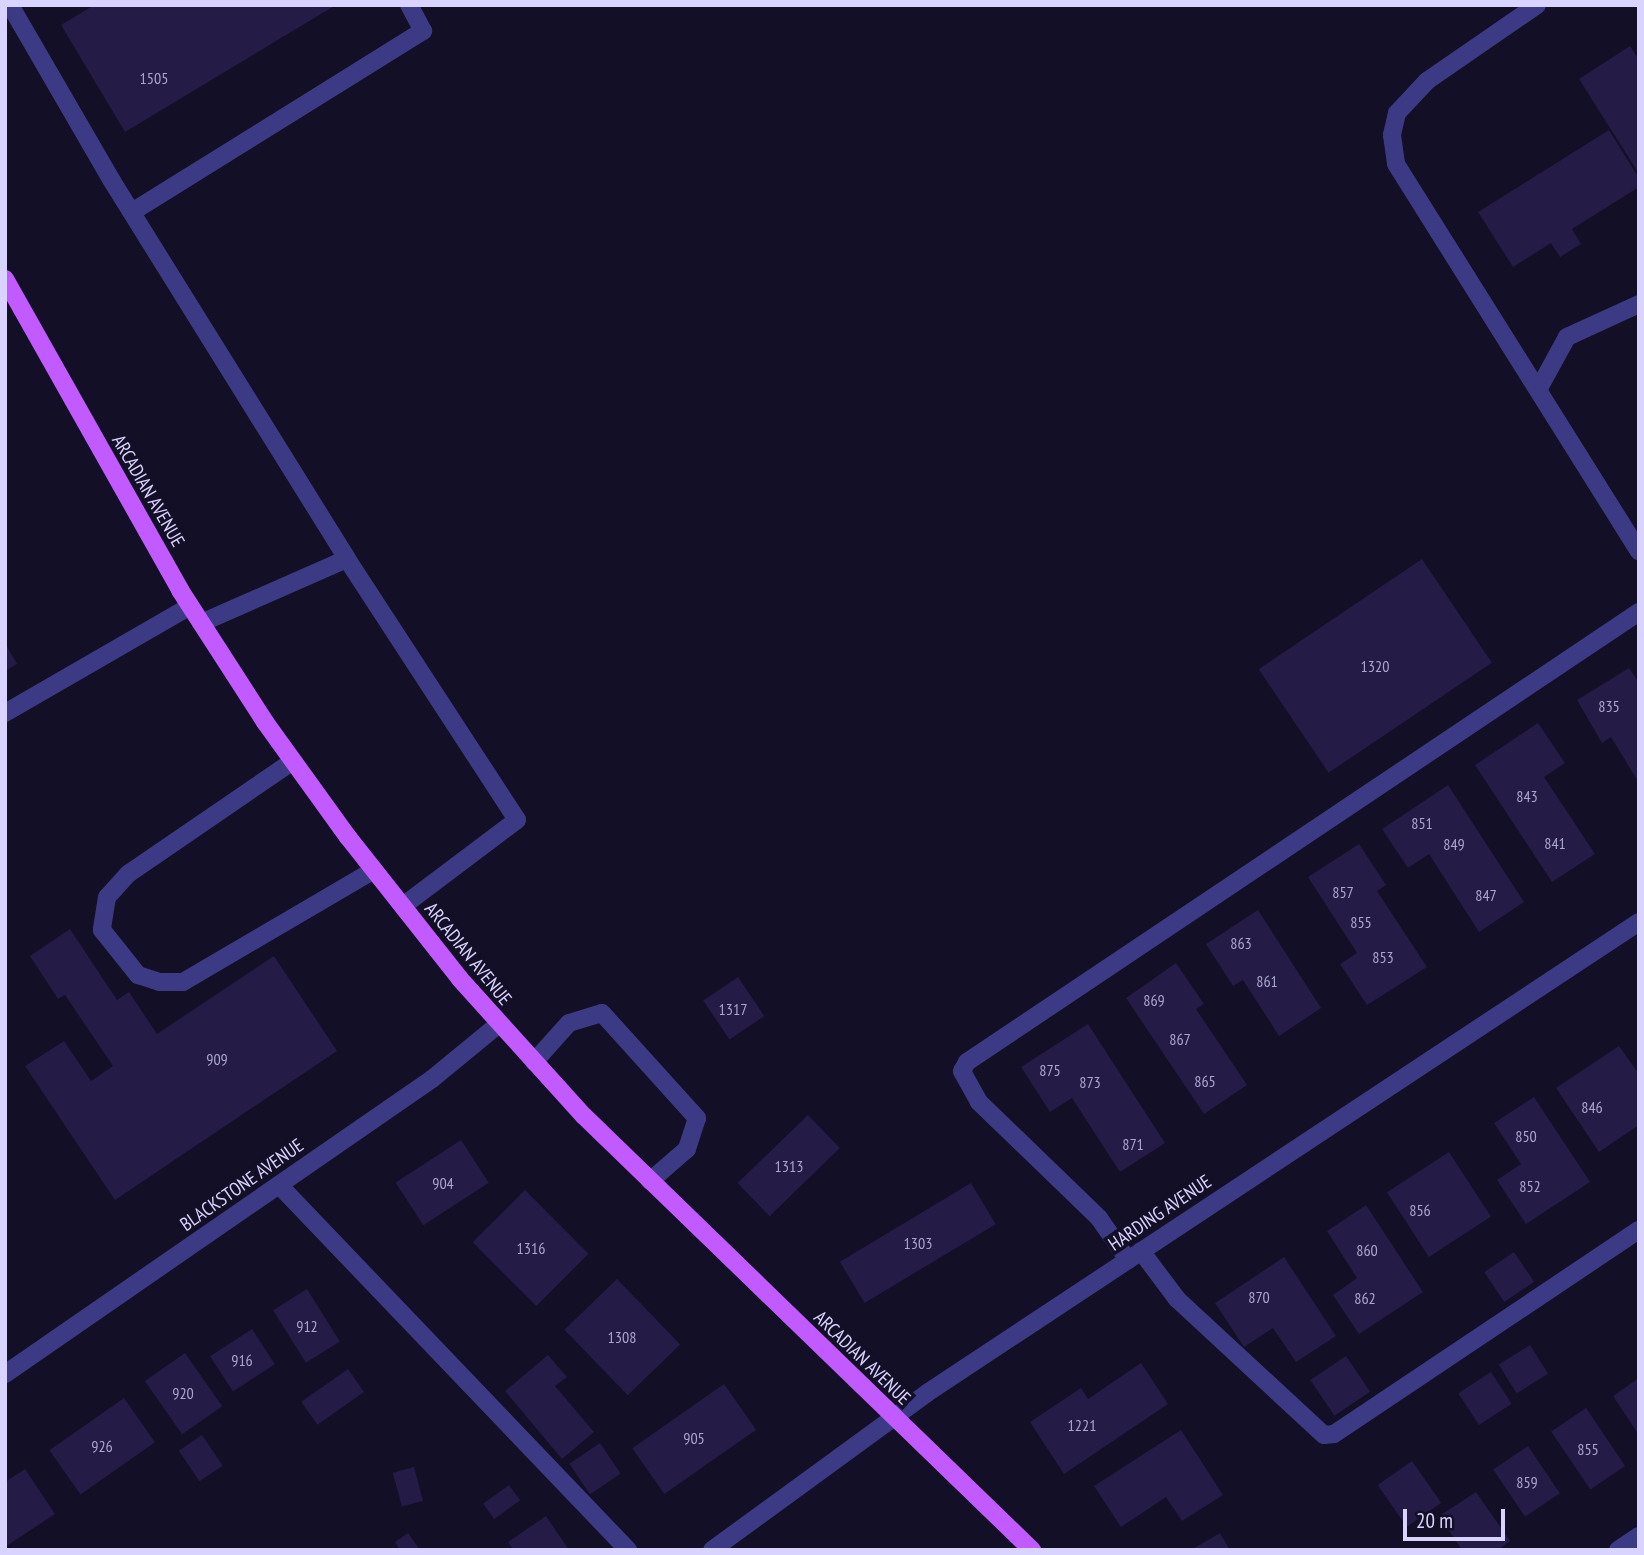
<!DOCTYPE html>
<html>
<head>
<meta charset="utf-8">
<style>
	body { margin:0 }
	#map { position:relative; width:1644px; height:1555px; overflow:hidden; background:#130f26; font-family:"PT Sans Narrow",sans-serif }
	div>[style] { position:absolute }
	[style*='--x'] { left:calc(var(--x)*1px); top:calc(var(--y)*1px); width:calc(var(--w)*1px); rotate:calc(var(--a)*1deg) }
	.building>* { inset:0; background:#241b47; transform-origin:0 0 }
	.minor>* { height:18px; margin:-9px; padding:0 9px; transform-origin:9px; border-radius:9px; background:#3d3a85 }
	.major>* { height:18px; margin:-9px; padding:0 9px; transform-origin:9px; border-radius:9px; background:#c25bff }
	span { translate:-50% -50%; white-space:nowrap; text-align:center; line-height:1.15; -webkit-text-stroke:7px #130f26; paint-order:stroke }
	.number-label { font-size:16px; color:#aca6d1 }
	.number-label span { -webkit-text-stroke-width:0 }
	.street-label { font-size:19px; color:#d9d4ff }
	.frame { position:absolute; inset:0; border:7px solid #d9d4ff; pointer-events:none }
	.scale { position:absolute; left:1403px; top:1509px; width:102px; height:32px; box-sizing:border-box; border:4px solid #d9d4ff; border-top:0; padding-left:9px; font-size:21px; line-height:24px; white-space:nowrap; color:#d9d4ff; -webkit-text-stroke:5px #130f26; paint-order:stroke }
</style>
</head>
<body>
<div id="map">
	<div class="building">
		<div style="clip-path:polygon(94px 5px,336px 5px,125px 132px,61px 25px)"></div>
		<div style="clip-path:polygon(1630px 46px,1639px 60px,1639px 174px,1579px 79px)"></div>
		<div style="clip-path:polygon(1609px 130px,1639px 178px,1639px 187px,1572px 229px,1581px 244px,1560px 257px,1551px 243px,1513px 267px,1478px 212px)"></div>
		<div style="left:1422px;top:559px;width:125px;height:197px;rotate:56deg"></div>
		<div style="clip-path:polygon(5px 643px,17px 664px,5px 671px)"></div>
		<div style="clip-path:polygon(1629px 668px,1639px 683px,1639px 783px,1611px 737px,1602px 743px,1577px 700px)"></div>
		<div style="clip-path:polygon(1538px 723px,1565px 763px,1544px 777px,1595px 854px,1552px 882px,1475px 765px)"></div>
		<div style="clip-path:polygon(1448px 785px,1524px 902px,1479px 932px,1429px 854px,1408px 868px,1382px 829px)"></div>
		<div style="clip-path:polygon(1359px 844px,1386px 885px,1377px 891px,1427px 967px,1367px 1005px,1340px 964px,1357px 953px,1308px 877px)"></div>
		<div style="clip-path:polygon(1258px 910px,1321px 1008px,1279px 1036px,1243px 980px,1233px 986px,1206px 944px)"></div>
		<div style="clip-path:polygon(70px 929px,117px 1000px,129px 992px,157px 1034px,274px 956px,337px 1051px,115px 1200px,25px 1066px,64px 1041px,91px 1081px,113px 1066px,65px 995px,58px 999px,30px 956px)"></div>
		<div style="clip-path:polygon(1176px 963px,1204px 1004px,1196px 1009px,1247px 1085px,1204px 1114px,1126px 998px)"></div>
		<div style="left:738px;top:977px;width:47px;height:42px;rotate:56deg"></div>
		<div style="clip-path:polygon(1088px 1024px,1165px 1143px,1120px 1172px,1072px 1098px,1050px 1112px,1021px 1067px)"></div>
		<div style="clip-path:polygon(1619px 1046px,1639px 1074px,1639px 1125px,1599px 1152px,1556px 1088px)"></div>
		<div style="clip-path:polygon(1534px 1097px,1590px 1182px,1526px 1224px,1497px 1180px,1521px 1164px,1494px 1123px)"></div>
		<div style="left:808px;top:1115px;width:46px;height:98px;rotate:46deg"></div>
		<div style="left:461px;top:1140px;width:51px;height:78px;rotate:57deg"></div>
		<div style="left:1449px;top:1152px;width:77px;height:74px;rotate:57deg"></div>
		<div style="left:971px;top:1183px;width:48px;height:153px;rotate:59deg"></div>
		<div style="left:525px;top:1190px;width:90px;height:74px;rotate:45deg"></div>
		<div style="clip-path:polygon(1366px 1205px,1423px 1292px,1359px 1334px,1333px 1295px,1357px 1278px,1327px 1231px)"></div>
		<div style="left:1514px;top:1252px;width:36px;height:36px;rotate:56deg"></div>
		<div style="clip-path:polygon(1284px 1257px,1336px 1336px,1296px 1362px,1273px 1328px,1244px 1347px,1215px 1303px)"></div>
		<div style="left:617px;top:1279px;width:91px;height:73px;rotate:46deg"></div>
		<div style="left:307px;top:1289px;width:62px;height:40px;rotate:58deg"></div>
		<div style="left:252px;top:1329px;width:42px;height:50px;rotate:57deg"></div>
		<div style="left:1530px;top:1345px;width:34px;height:37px;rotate:58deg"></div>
		<div style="left:185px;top:1353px;width:65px;height:49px;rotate:55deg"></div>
		<div style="clip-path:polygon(548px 1355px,567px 1377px,555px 1386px,594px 1432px,562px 1459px,505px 1391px)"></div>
		<div style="left:1346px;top:1356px;width:43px;height:43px;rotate:56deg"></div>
		<div style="clip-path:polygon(1141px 1363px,1168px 1404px,1064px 1474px,1030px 1422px,1081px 1388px,1088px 1399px)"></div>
		<div style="left:348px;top:1369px;width:28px;height:57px;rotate:55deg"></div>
		<div style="left:1491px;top:1372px;width:38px;height:39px;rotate:57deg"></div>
		<div style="clip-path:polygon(1639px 1378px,1639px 1435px,1613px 1396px)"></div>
		<div style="left:724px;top:1384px;width:56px;height:112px;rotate:55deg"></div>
		<div style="left:124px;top:1398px;width:54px;height:91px;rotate:55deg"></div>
		<div style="left:1586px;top:1408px;width:70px;height:42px;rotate:56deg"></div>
		<div style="clip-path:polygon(1181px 1430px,1223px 1495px,1182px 1521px,1166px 1497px,1121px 1527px,1094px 1486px)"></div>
		<div style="left:202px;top:1435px;width:37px;height:28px;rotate:56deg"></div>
		<div style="left:600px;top:1443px;width:37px;height:37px;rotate:56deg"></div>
		<div style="left:1528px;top:1446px;width:57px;height:42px;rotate:56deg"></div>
		<div style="left:1412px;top:1461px;width:51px;height:42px;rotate:55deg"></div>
		<div style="left:414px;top:1467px;width:35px;height:22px;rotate:75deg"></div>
		<div style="clip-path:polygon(25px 1469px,55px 1514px,5px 1547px,5px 1482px)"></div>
		<div style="left:509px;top:1485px;width:19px;height:32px;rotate:54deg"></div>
		<div style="clip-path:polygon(1476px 1492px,1510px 1541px,1498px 1550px,1462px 1550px,1439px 1516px)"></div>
		<div style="clip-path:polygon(546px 1516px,569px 1550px,513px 1550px,508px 1542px)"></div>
		<div style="clip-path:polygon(408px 1533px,420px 1550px,400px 1550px,395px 1542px)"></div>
		<div style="clip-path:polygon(1220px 1533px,1230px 1550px,1191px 1550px)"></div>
	</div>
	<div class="minor">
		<div style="--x:10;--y:5;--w:203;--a:59.9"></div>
		<div style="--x:112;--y:181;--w:445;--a:58.1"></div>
		<div style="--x:1537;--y:5;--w:134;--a:145.4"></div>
		<div style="--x:1427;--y:81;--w:44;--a:133.2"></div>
		<div style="--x:1397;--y:113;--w:23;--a:103"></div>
		<div style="--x:1392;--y:135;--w:29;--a:82"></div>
		<div style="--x:1396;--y:164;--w:457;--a:57.9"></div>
		<div style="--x:132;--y:212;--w:343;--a:-31.9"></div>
		<div style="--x:423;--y:31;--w:30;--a:-118"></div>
		<div style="--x:1538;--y:390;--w:60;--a:-61.3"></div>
		<div style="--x:1567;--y:337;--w:79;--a:-24.6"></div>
		<div style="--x:201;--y:623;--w:159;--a:-23.7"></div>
		<div style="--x:347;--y:559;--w:311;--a:56.9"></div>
		<div style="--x:517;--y:820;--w:143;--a:143"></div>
		<div style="--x:5;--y:713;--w:214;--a:-30"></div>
		<div style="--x:293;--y:761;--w:200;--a:145.6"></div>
		<div style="--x:128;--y:874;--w:31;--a:132"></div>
		<div style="--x:107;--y:897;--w:33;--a:99"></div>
		<div style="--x:102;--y:930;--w:58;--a:51.3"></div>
		<div style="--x:138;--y:975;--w:22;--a:18"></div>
		<div style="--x:159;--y:982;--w:24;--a:0"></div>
		<div style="--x:183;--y:982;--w:221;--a:-30.4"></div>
		<div style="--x:534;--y:1062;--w:52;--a:-48.1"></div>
		<div style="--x:569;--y:1023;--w:34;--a:-17"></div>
		<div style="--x:602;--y:1013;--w:142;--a:47.9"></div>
		<div style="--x:697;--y:1118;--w:33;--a:108"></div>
		<div style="--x:687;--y:1149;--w:49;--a:139.1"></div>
		<div style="--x:279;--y:1185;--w:505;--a:46.28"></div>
		<div style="--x:1141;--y:1251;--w:60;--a:53.1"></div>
		<div style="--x:1177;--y:1299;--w:200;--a:42.8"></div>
		<div style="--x:1324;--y:1435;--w:10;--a:-6"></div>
		<div style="--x:1334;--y:1434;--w:367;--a:-33.8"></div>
		<div style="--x:1128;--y:1260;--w:51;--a:-124.6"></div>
		<div style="--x:1099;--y:1218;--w:167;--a:-136"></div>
		<div style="--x:979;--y:1102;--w:35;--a:-119"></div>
		<div style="--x:962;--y:1071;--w:10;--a:-61"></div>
		<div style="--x:967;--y:1062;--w:809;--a:-33.81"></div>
		<div style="--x:5;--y:1374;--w:519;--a:-34.64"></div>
		<div style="--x:432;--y:1079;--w:87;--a:-39.4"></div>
		<div style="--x:712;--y:1550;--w:266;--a:-36.1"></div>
		<div style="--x:927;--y:1393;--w:854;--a:-33.49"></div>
		<div style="--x:1618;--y:1550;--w:25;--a:-34"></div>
	</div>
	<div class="major">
		<div style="--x:5;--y:279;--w:357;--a:60.6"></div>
		<div style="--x:180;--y:590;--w:157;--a:57.2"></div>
		<div style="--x:265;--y:722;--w:142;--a:54.2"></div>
		<div style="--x:348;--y:837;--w:181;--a:51.7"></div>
		<div style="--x:460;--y:979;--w:185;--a:47.9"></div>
		<div style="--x:584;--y:1116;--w:624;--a:44.09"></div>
	</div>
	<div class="number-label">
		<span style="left:154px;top:78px">1505</span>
		<span style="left:1375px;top:666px">1320</span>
		<span style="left:1609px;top:706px">835</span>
		<span style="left:1527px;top:796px">843</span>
		<span style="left:1422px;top:823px">851</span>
		<span style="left:1555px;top:843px">841</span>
		<span style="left:1454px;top:844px">849</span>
		<span style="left:1343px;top:892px">857</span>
		<span style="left:1486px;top:895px">847</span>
		<span style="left:1361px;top:922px">855</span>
		<span style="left:1241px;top:943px">863</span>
		<span style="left:1383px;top:957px">853</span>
		<span style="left:1267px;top:981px">861</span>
		<span style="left:1154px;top:1000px">869</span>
		<span style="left:733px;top:1009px">1317</span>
		<span style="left:1180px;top:1039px">867</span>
		<span style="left:217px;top:1059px">909</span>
		<span style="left:1050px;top:1070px">875</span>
		<span style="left:1205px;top:1081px">865</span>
		<span style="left:1090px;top:1082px">873</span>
		<span style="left:1592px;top:1107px">846</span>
		<span style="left:1526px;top:1136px">850</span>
		<span style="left:1133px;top:1144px">871</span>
		<span style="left:789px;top:1166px">1313</span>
		<span style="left:443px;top:1183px">904</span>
		<span style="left:1530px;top:1186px">852</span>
		<span style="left:1420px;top:1210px">856</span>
		<span style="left:918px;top:1243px">1303</span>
		<span style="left:531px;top:1248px">1316</span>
		<span style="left:1367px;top:1250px">860</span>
		<span style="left:1259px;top:1297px">870</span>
		<span style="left:1365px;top:1298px">862</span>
		<span style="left:307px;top:1326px">912</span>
		<span style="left:622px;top:1337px">1308</span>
		<span style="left:242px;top:1360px">916</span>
		<span style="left:183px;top:1393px">920</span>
		<span style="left:1082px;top:1425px">1221</span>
		<span style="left:694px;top:1438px">905</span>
		<span style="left:102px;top:1446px">926</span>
		<span style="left:1588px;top:1449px">855</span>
		<span style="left:1527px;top:1482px">859</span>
	</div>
	<div class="street-label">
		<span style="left:148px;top:491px;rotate:60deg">ARCADIAN AVENUE</span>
		<span style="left:468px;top:954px;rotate:51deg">ARCADIAN AVENUE</span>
		<span style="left:242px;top:1185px;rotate:-35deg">BLACKSTONE AVENUE</span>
		<span style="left:1160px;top:1213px;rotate:-34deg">HARDING AVENUE</span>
		<span style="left:862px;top:1358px;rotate:44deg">ARCADIAN AVENUE</span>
	</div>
	<div class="frame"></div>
	<div class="scale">20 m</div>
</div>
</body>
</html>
